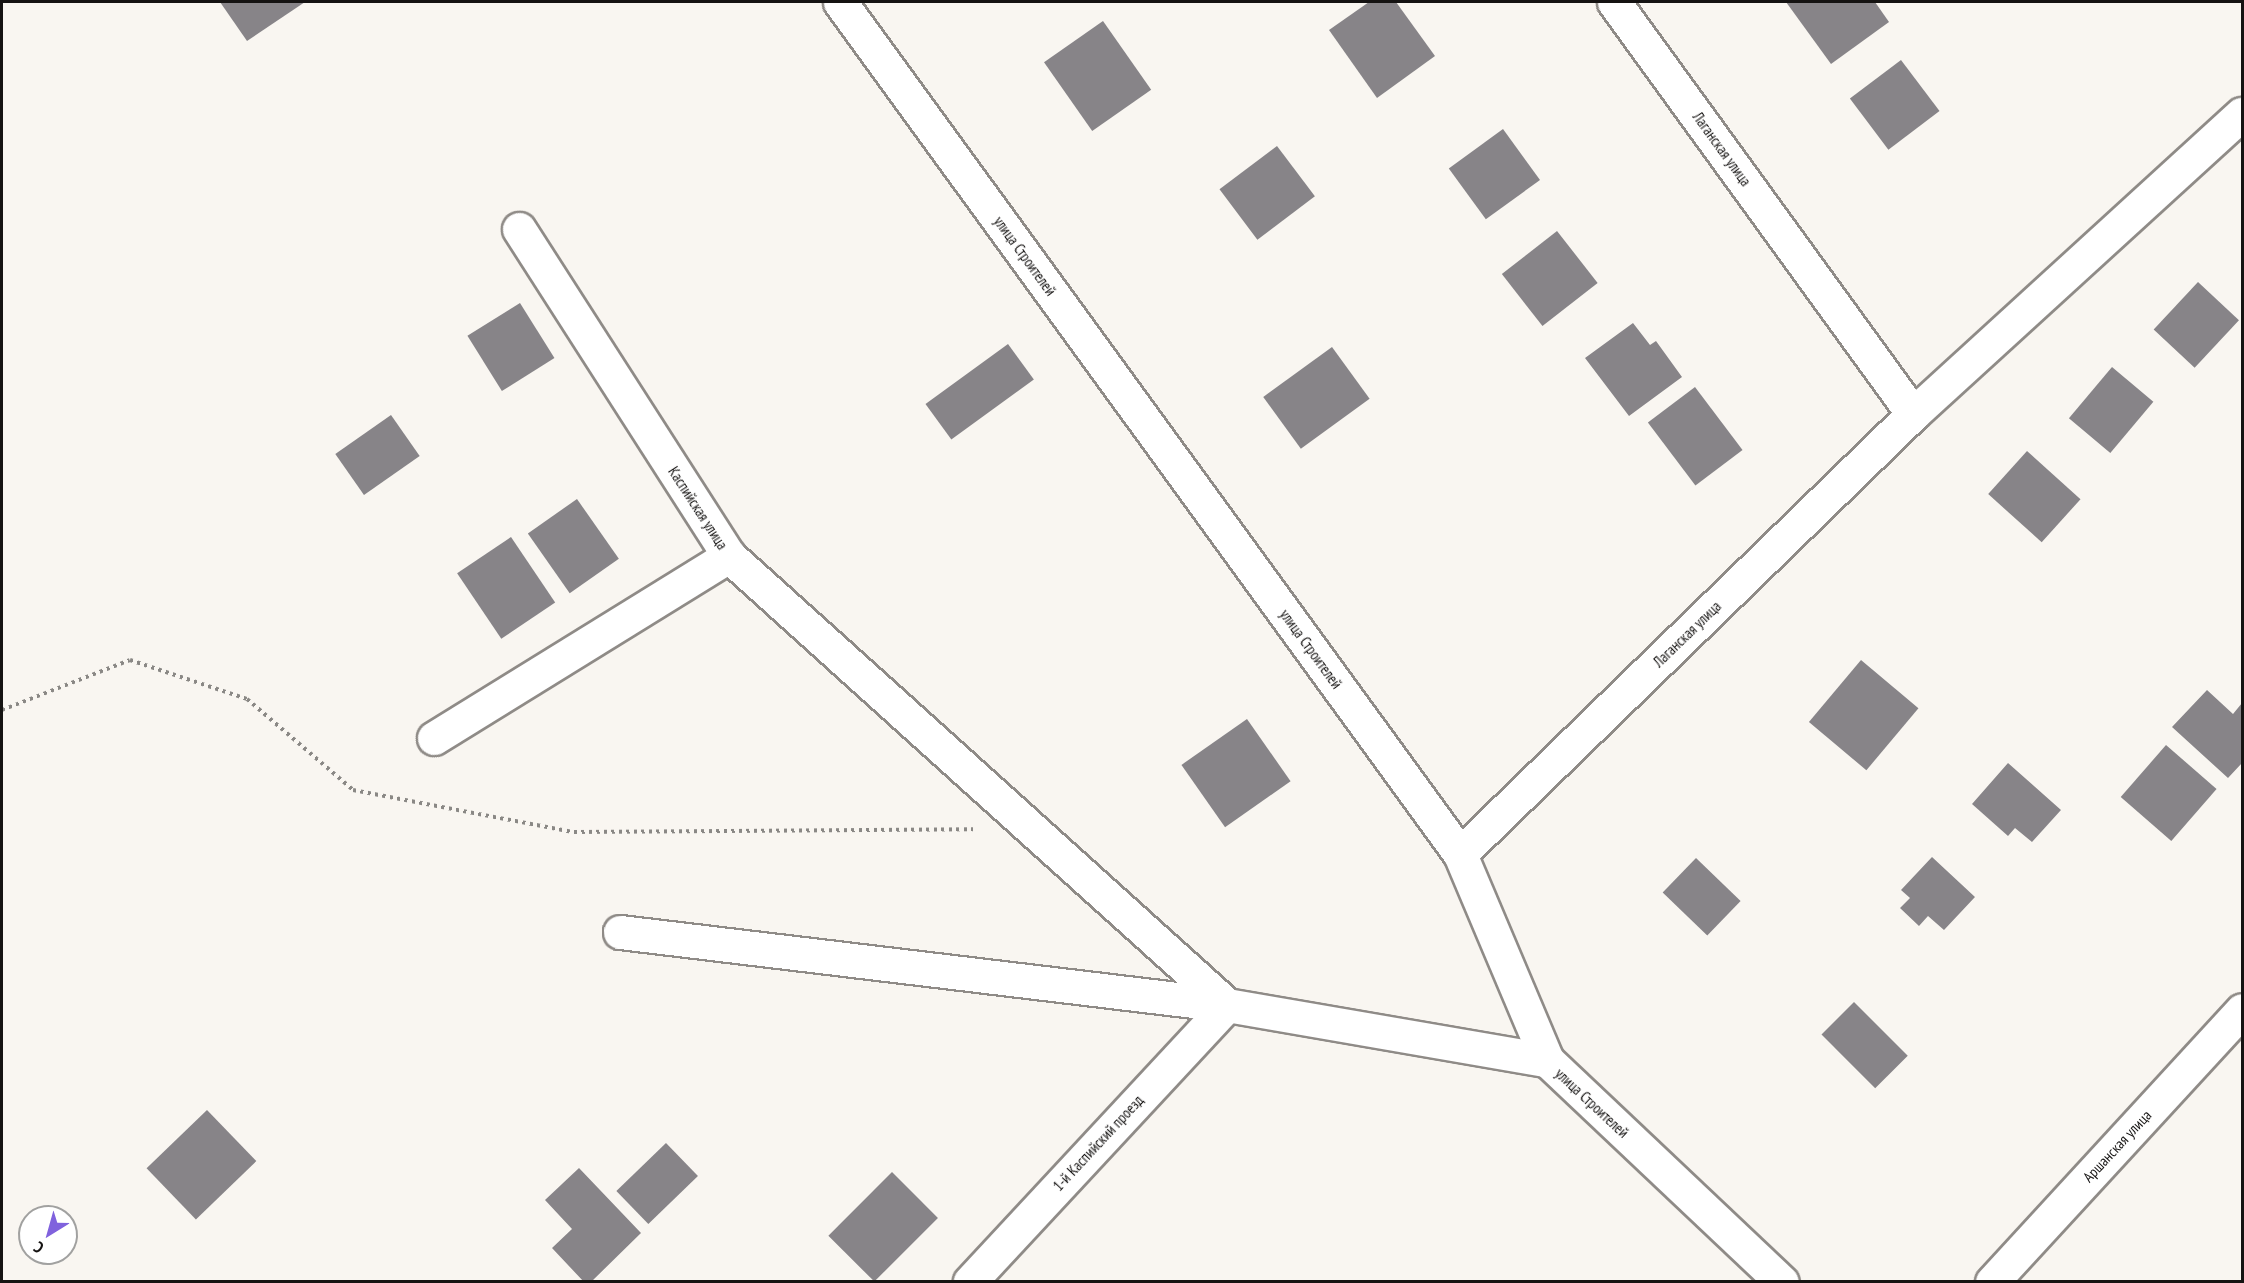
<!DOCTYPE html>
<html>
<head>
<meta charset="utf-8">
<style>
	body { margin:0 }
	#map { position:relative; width:2244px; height:1283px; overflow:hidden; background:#f9f6f1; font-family:"PT Sans Narrow",sans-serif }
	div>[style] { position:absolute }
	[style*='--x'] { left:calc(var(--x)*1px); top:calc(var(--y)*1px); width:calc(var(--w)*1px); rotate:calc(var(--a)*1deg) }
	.building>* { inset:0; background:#878488; transform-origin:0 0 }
	.path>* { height:4px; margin-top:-2px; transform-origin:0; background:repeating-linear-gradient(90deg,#8a8885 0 3px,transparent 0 7.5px) }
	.roads { filter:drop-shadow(2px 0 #8f8b87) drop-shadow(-2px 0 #8f8b87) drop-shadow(0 2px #8f8b87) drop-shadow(0 -2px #8f8b87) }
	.minor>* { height:33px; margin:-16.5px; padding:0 16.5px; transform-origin:16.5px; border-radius:16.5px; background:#fff }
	span { translate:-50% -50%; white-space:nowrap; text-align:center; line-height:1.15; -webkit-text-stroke:4.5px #fff; paint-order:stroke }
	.street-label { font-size:15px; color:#151312 }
	.frame { position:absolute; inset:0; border:3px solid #151312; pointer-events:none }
	.north { position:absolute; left:18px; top:1205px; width:60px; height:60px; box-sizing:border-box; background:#fff; border:2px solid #a1a1a0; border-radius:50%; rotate:217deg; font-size:16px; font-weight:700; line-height:24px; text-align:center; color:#151312 }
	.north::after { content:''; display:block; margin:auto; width:21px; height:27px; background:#8062dd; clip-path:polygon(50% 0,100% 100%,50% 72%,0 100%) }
</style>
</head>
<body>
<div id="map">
	<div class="building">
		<div style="clip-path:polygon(220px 2px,305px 2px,247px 41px)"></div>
		<div style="clip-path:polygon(1369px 2px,1396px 2px,1435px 56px,1377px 98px,1329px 30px)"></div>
		<div style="clip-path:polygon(1786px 2px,1875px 2px,1889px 22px,1831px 64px)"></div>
		<div style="left:1103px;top:21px;width:84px;height:72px;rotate:55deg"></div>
		<div style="left:1901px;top:60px;width:64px;height:64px;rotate:53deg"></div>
		<div style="left:1503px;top:129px;width:63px;height:67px;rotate:54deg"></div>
		<div style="left:1277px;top:146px;width:63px;height:72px;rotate:53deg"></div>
		<div style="left:1557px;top:231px;width:66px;height:70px;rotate:52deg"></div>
		<div style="left:2198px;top:282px;width:56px;height:65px;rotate:43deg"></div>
		<div style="left:520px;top:303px;width:65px;height:62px;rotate:58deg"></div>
		<div style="clip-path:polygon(1633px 323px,1650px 345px,1656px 341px,1682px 377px,1629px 416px,1585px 358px)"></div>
		<div style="left:1008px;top:344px;width:44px;height:102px;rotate:54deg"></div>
		<div style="left:1332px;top:347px;width:64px;height:85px;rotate:54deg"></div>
		<div style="left:2112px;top:367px;width:54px;height:67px;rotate:40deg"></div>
		<div style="left:1695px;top:387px;width:79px;height:59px;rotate:53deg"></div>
		<div style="left:391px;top:415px;width:50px;height:68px;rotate:55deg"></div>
		<div style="left:2027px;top:451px;width:72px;height:58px;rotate:42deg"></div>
		<div style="left:577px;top:499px;width:73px;height:60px;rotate:55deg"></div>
		<div style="left:511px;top:537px;width:79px;height:65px;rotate:56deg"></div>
		<div style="left:1861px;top:660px;width:75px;height:81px;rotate:40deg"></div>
		<div style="clip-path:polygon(2207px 690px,2233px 714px,2242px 703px,2242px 763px,2228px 778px,2172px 727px)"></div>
		<div style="left:1247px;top:719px;width:76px;height:80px;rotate:55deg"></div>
		<div style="left:2166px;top:745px;width:67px;height:69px;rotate:41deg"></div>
		<div style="clip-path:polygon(2008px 763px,2061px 810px,2032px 842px,2015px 828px,2008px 836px,1972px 804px)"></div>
		<div style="clip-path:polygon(1932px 857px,1975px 897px,1944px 930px,1928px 916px,1919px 926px,1900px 908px,1910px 898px,1901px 890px)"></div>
		<div style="left:1696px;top:858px;width:62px;height:48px;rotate:44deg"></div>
		<div style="left:1854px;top:1002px;width:76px;height:46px;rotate:45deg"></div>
		<div style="left:207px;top:1110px;width:71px;height:84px;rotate:46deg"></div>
		<div style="left:666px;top:1143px;width:46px;height:69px;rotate:46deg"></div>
		<div style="clip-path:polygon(579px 1168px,641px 1233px,591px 1282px,584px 1282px,552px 1248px,572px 1229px,545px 1200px)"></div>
		<div style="left:892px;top:1172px;width:65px;height:90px;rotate:45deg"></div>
	</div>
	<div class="path">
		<div style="--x:2;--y:710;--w:137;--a:-21.3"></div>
		<div style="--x:130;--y:660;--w:123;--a:18.4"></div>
		<div style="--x:247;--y:699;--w:140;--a:40.6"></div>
		<div style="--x:353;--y:790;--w:225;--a:10.8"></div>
		<div style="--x:574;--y:832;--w:399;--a:-0.4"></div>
	</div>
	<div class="roads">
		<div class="minor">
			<div style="--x:840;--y:2;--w:1054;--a:53.96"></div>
			<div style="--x:1460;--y:854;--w:224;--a:67.1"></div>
			<div style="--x:1547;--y:1060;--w:323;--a:43.4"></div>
			<div style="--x:1614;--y:2;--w:509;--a:54.03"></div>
			<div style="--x:519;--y:229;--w:389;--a:57.3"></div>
			<div style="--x:729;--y:556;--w:671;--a:42.04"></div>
			<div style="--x:1227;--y:1005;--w:378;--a:132.9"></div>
			<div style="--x:434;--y:738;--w:347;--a:-31.7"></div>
			<div style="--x:1460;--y:854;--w:632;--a:-44.17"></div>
			<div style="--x:1913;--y:414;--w:445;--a:-42.4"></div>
			<div style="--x:620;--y:932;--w:611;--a:6.86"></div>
			<div style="--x:1227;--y:1005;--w:325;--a:9.8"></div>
			<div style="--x:1992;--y:1282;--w:369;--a:-47.4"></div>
		</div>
	</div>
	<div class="street-label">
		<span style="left:1722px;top:149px;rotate:54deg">Лаганская улица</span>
		<span style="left:1025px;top:256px;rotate:54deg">улица Строителей</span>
		<span style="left:698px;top:508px;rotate:57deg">Каспийская улица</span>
		<span style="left:1687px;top:634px;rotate:-44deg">Лаганская улица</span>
		<span style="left:1311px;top:649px;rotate:54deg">улица Строителей</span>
		<span style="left:1592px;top:1103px;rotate:43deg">улица Строителей</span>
		<span style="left:1098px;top:1143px;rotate:-47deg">1-й Каспийский проезд</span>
		<span style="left:2117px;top:1146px;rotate:-47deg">Аршанская улица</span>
	</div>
	<div class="frame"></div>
	<div class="north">С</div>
</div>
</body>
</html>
